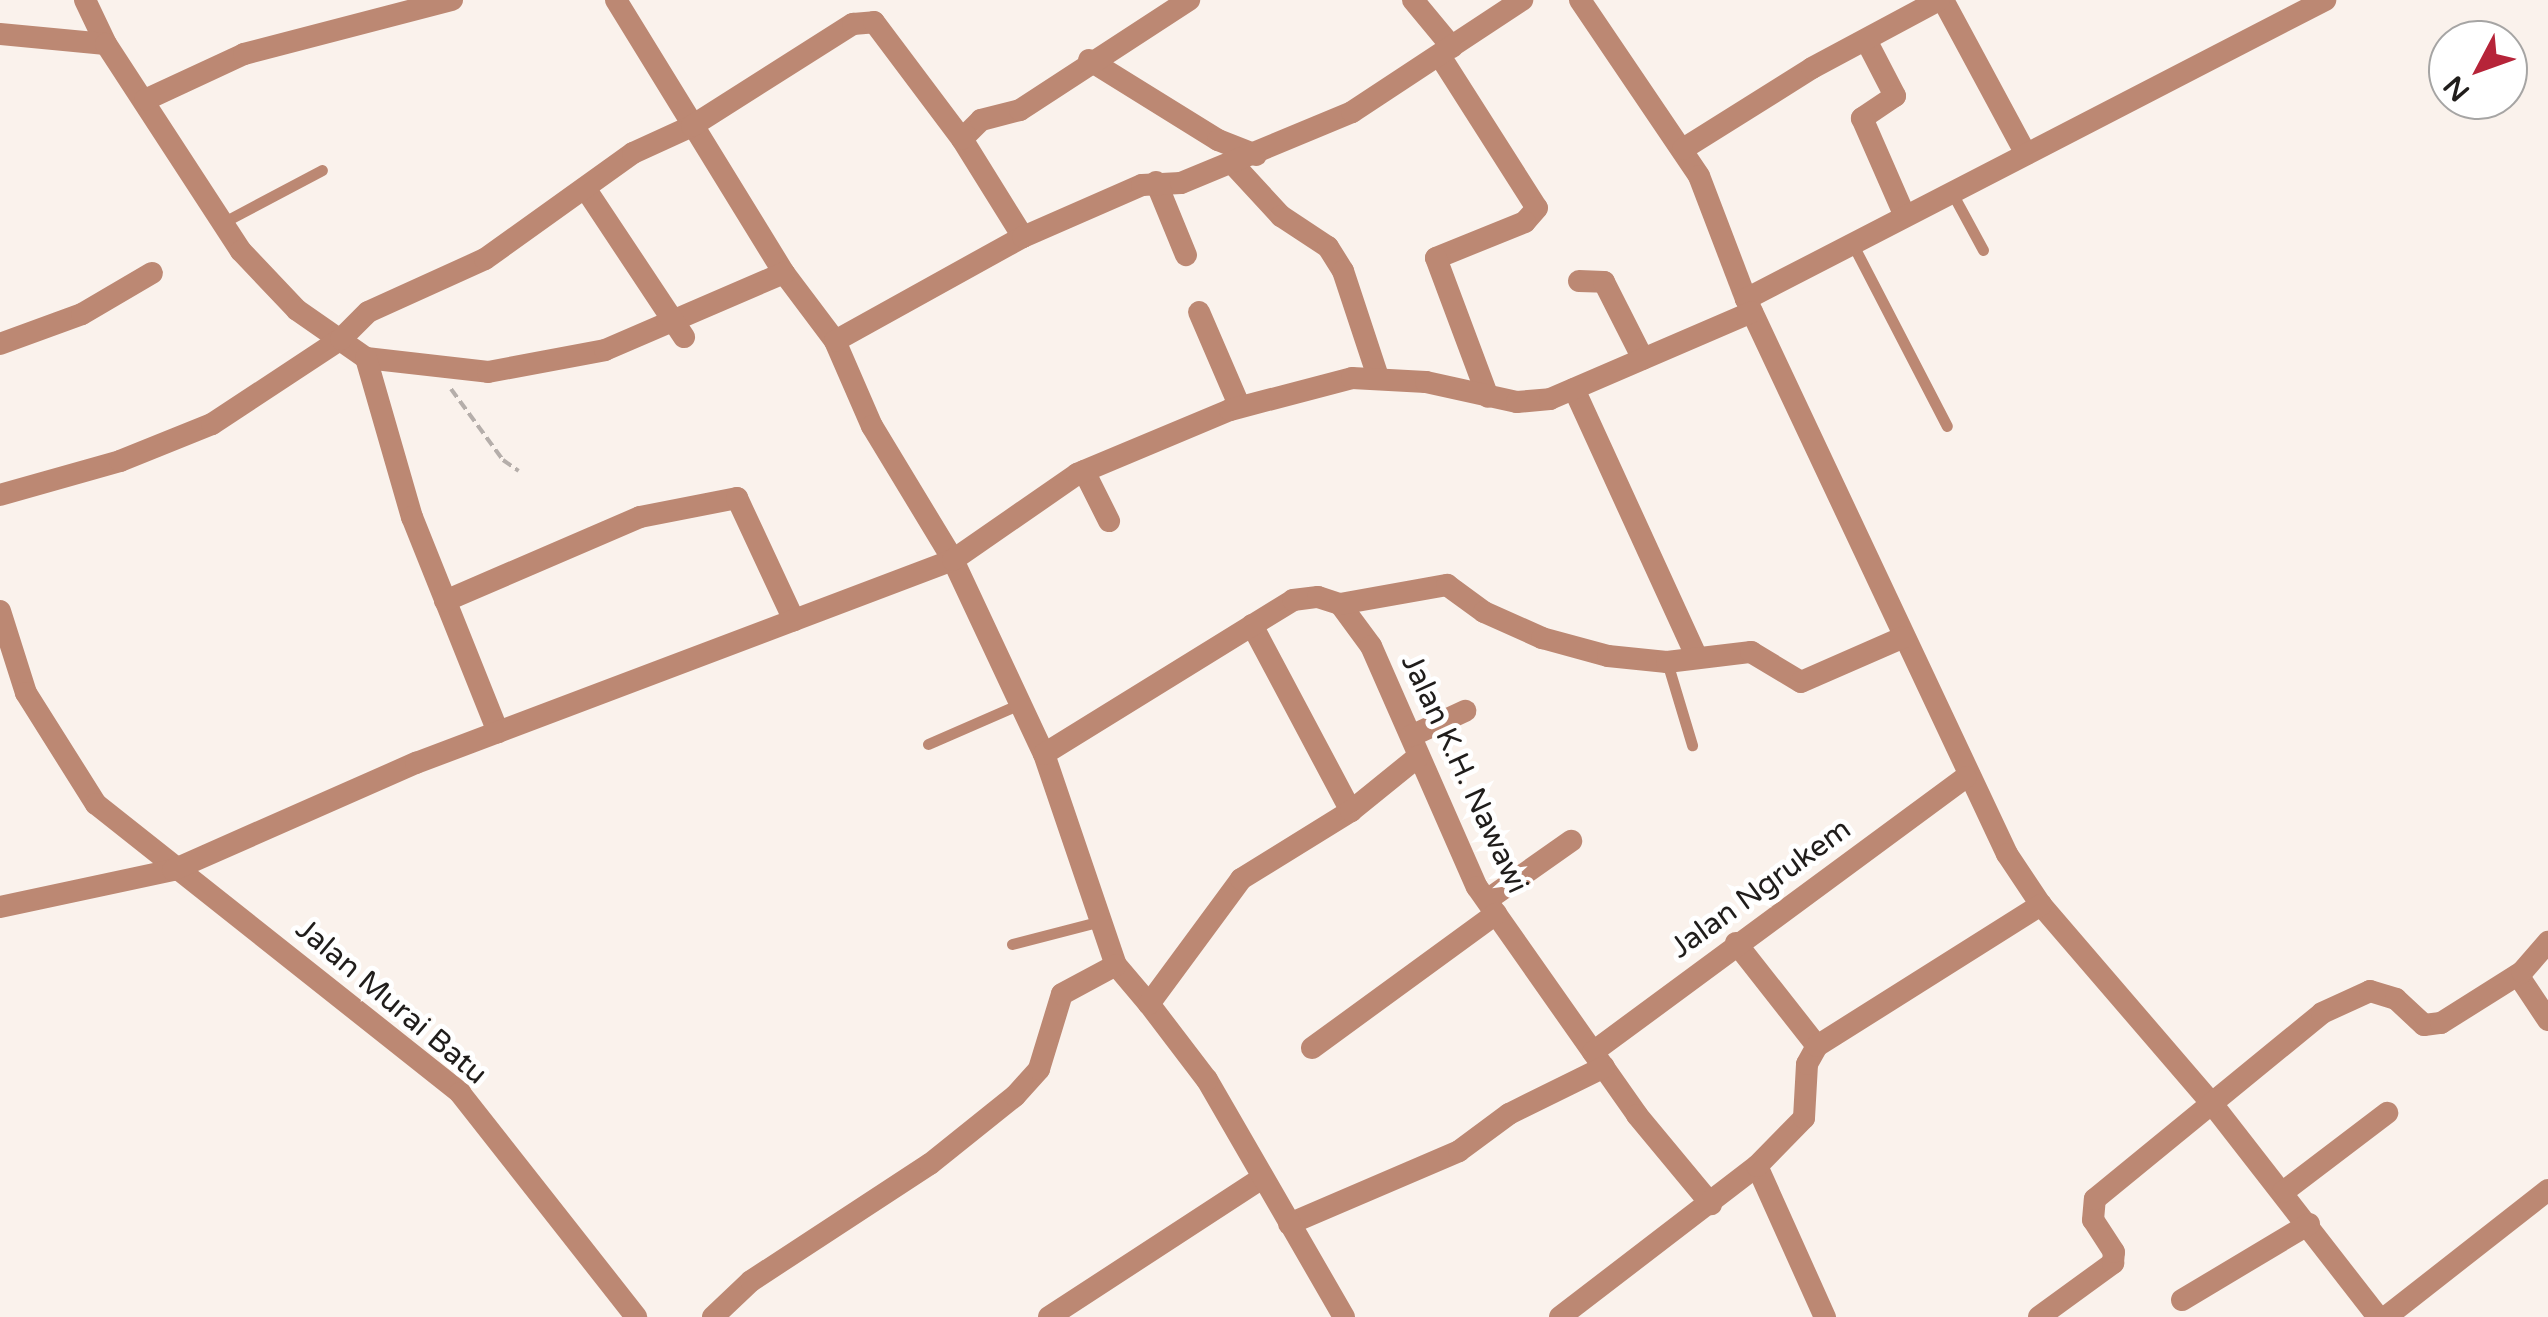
<!DOCTYPE html>
<html>
<head>
<meta charset="utf-8">
<style>
	body { margin:0 }
	#map { position:relative; width:2548px; height:1317px; overflow:hidden; background:#faf2ec; font-family:"Varela Round",sans-serif }
	div>[style] { position:absolute }
	[style*='--x'] { left:calc(var(--x)*1px); top:calc(var(--y)*1px); width:calc(var(--w)*1px); rotate:calc(var(--a)*1deg) }
	.path>* { height:4px; margin-top:-2px; transform-origin:0; background:repeating-linear-gradient(90deg,#b5aeaa 0 10px,transparent 0 15px) }
	.service>* { height:11px; margin:-5.5px; padding:0 5.5px; transform-origin:5.5px; border-radius:5.5px; background:#bc8873 }
	.minor>* { height:22px; margin:-11px; padding:0 11px; transform-origin:11px; border-radius:11px; background:#bc8873 }
	span { translate:-50% -50%; white-space:nowrap; text-align:center; line-height:1.15; -webkit-text-stroke:10px #fff; paint-order:stroke }
	.street-label { font-size:30px; color:#201d1b }
	.north { position:absolute; left:2428px; top:20px; width:100px; height:100px; box-sizing:border-box; background:#fff; border:2px solid #a6a5a4; border-radius:50%; rotate:229deg; font-size:28px; font-weight:700; line-height:40px; text-align:center; color:#201d1b }
	.north::after { content:''; display:block; margin:auto; width:35px; height:45px; background:#b62439; clip-path:polygon(50% 0,100% 100%,50% 72%,0 100%) }
</style>
</head>
<body>
<div id="map">
	<div class="path">
		<div style="--x:451;--y:389;--w:88;--a:53.8"></div>
		<div style="--x:503;--y:460;--w:19;--a:35"></div>
	</div>
	<div class="service">
		<div style="--x:1951;--y:191;--w:67;--a:61.5"></div>
		<div style="--x:222;--y:223;--w:113;--a:-27.9"></div>
		<div style="--x:1852;--y:243;--w:206;--a:62.6"></div>
		<div style="--x:1667;--y:662;--w:87;--a:73.2"></div>
		<div style="--x:928;--y:744;--w:100;--a:-23.5"></div>
		<div style="--x:1012;--y:944;--w:92;--a:-14.5"></div>
	</div>
	<div class="minor">
		<div style="--x:85;--y:0;--w:49;--a:64.5"></div>
		<div style="--x:616;--y:0;--w:321;--a:58.4"></div>
		<div style="--x:784;--y:273;--w:85;--a:53.1"></div>
		<div style="--x:835;--y:341;--w:93;--a:66.5"></div>
		<div style="--x:872;--y:426;--w:157;--a:58.8"></div>
		<div style="--x:953;--y:560;--w:214;--a:64.9"></div>
		<div style="--x:1044;--y:754;--w:223;--a:71.2"></div>
		<div style="--x:1116;--y:965;--w:51;--a:49.8"></div>
		<div style="--x:1413;--y:0;--w:61;--a:50.3"></div>
		<div style="--x:1580;--y:0;--w:212;--a:55.9"></div>
		<div style="--x:1699;--y:176;--w:132;--a:69.1"></div>
		<div style="--x:1746;--y:299;--w:613;--a:64.81"></div>
		<div style="--x:2007;--y:854;--w:61;--a:56.3"></div>
		<div style="--x:2041;--y:905;--w:264;--a:49.3"></div>
		<div style="--x:2213;--y:1105;--w:269;--a:52.1"></div>
		<div style="--x:1943;--y:0;--w:175;--a:61.7"></div>
		<div style="--x:0;--y:34;--w:106;--a:5.4"></div>
		<div style="--x:106;--y:44;--w:247;--a:56.9"></div>
		<div style="--x:241;--y:251;--w:81;--a:46.5"></div>
		<div style="--x:297;--y:310;--w:84;--a:34.8"></div>
		<div style="--x:366;--y:358;--w:123;--a:6.5"></div>
		<div style="--x:488;--y:372;--w:119;--a:-10.6"></div>
		<div style="--x:605;--y:350;--w:195;--a:-23.3"></div>
		<div style="--x:1866;--y:40;--w:63;--a:62.6"></div>
		<div style="--x:1895;--y:96;--w:40;--a:146"></div>
		<div style="--x:1862;--y:118;--w:105;--a:66.4"></div>
		<div style="--x:1440;--y:56;--w:180;--a:57.5"></div>
		<div style="--x:1537;--y:208;--w:18;--a:131"></div>
		<div style="--x:1525;--y:222;--w:96;--a:158"></div>
		<div style="--x:1436;--y:258;--w:148;--a:69.5"></div>
		<div style="--x:1089;--y:60;--w:152;--a:31.8"></div>
		<div style="--x:1218;--y:140;--w:41;--a:21.5"></div>
		<div style="--x:145;--y:100;--w:109;--a:-24.9"></div>
		<div style="--x:244;--y:54;--w:215;--a:-14.6"></div>
		<div style="--x:1683;--y:149;--w:152;--a:-32.1"></div>
		<div style="--x:1812;--y:68;--w:144;--a:-28.2"></div>
		<div style="--x:1233;--y:164;--w:71;--a:47.3"></div>
		<div style="--x:1281;--y:216;--w:56;--a:33.4"></div>
		<div style="--x:1328;--y:247;--w:28;--a:58"></div>
		<div style="--x:1343;--y:271;--w:112;--a:71.7"></div>
		<div style="--x:1156;--y:182;--w:79;--a:67.7"></div>
		<div style="--x:585;--y:188;--w:179;--a:56.4"></div>
		<div style="--x:1023;--y:237;--w:115;--a:-121.9"></div>
		<div style="--x:962;--y:139;--w:27;--a:-45"></div>
		<div style="--x:981;--y:120;--w:40;--a:-14.4"></div>
		<div style="--x:1020;--y:110;--w:202;--a:-33.1"></div>
		<div style="--x:1579;--y:281;--w:25;--a:2"></div>
		<div style="--x:1604;--y:282;--w:86;--a:63.1"></div>
		<div style="--x:1746;--y:299;--w:652;--a:-27.31"></div>
		<div style="--x:1199;--y:312;--w:103;--a:66.7"></div>
		<div style="--x:835;--y:341;--w:215;--a:-29"></div>
		<div style="--x:1023;--y:237;--w:130;--a:-23.6"></div>
		<div style="--x:1142;--y:185;--w:39;--a:-3"></div>
		<div style="--x:1181;--y:183;--w:185;--a:-22.5"></div>
		<div style="--x:1352;--y:112;--w:204;--a:-33.4"></div>
		<div style="--x:0;--y:344;--w:87;--a:-20.1"></div>
		<div style="--x:82;--y:314;--w:81;--a:-30.4"></div>
		<div style="--x:366;--y:358;--w:166;--a:73.9"></div>
		<div style="--x:412;--y:517;--w:232;--a:68.2"></div>
		<div style="--x:1574;--y:389;--w:294;--a:65.4"></div>
		<div style="--x:1084;--y:471;--w:56;--a:63.4"></div>
		<div style="--x:0;--y:495;--w:125;--a:-15.8"></div>
		<div style="--x:120;--y:461;--w:99;--a:-21.9"></div>
		<div style="--x:212;--y:424;--w:154;--a:-33.4"></div>
		<div style="--x:341;--y:339;--w:38;--a:-45"></div>
		<div style="--x:368;--y:312;--w:128;--a:-24.4"></div>
		<div style="--x:485;--y:259;--w:182;--a:-35.6"></div>
		<div style="--x:633;--y:153;--w:65;--a:-24.6"></div>
		<div style="--x:692;--y:126;--w:191;--a:-32.4"></div>
		<div style="--x:853;--y:24;--w:21;--a:-5"></div>
		<div style="--x:874;--y:22;--w:146;--a:53.1"></div>
		<div style="--x:445;--y:601;--w:212;--a:-23.3"></div>
		<div style="--x:640;--y:517;--w:99;--a:-11.1"></div>
		<div style="--x:737;--y:498;--w:135;--a:65"></div>
		<div style="--x:1340;--y:604;--w:52;--a:53.6"></div>
		<div style="--x:1371;--y:646;--w:263;--a:66.3"></div>
		<div style="--x:1477;--y:887;--w:279;--a:54.9"></div>
		<div style="--x:1637;--y:1115;--w:116;--a:50.3"></div>
		<div style="--x:0;--y:611;--w:86;--a:72.4"></div>
		<div style="--x:26;--y:693;--w:131;--a:57.8"></div>
		<div style="--x:96;--y:804;--w:465;--a:38.4"></div>
		<div style="--x:460;--y:1093;--w:285;--a:51.8"></div>
		<div style="--x:1252;--y:625;--w:211;--a:62"></div>
		<div style="--x:1411;--y:736;--w:60;--a:-24.8"></div>
		<div style="--x:1044;--y:754;--w:293;--a:-31.7"></div>
		<div style="--x:1293;--y:600;--w:25;--a:-7"></div>
		<div style="--x:1318;--y:597;--w:23;--a:18"></div>
		<div style="--x:1340;--y:604;--w:109;--a:-10.1"></div>
		<div style="--x:1447;--y:585;--w:46;--a:36.1"></div>
		<div style="--x:1484;--y:612;--w:64;--a:24.1"></div>
		<div style="--x:1542;--y:638;--w:68;--a:15.3"></div>
		<div style="--x:1608;--y:656;--w:59;--a:5.8"></div>
		<div style="--x:1667;--y:662;--w:85;--a:-6.8"></div>
		<div style="--x:1751;--y:652;--w:58;--a:31"></div>
		<div style="--x:1801;--y:682;--w:112;--a:-23.6"></div>
		<div style="--x:1487;--y:900;--w:103;--a:-35.1"></div>
		<div style="--x:0;--y:907;--w:177;--a:-12.1"></div>
		<div style="--x:173;--y:870;--w:266;--a:-23.8"></div>
		<div style="--x:416;--y:763;--w:574;--a:-20.71"></div>
		<div style="--x:953;--y:560;--w:151;--a:-34.7"></div>
		<div style="--x:1077;--y:474;--w:166;--a:-22.7"></div>
		<div style="--x:1230;--y:410;--w:126;--a:-14.7"></div>
		<div style="--x:1352;--y:378;--w:74;--a:3.1"></div>
		<div style="--x:1426;--y:382;--w:93;--a:12.4"></div>
		<div style="--x:1517;--y:402;--w:33;--a:-5"></div>
		<div style="--x:1550;--y:399;--w:220;--a:-23.3"></div>
		<div style="--x:1736;--y:943;--w:131;--a:51.8"></div>
		<div style="--x:2518;--y:975;--w:54;--a:56.3"></div>
		<div style="--x:1312;--y:1048;--w:228;--a:-36.1"></div>
		<div style="--x:1593;--y:1052;--w:463;--a:-36.4"></div>
		<div style="--x:1757;--y:1166;--w:166;--a:65.8"></div>
		<div style="--x:2283;--y:1192;--w:131;--a:-37.2"></div>
		<div style="--x:1289;--y:1224;--w:185;--a:-23.2"></div>
		<div style="--x:1459;--y:1151;--w:62;--a:-36.5"></div>
		<div style="--x:1509;--y:1114;--w:106;--a:-26.3"></div>
		<div style="--x:2182;--y:1300;--w:148;--a:-30.9"></div>
		<div style="--x:713;--y:1317;--w:52;--a:-43.5"></div>
		<div style="--x:751;--y:1281;--w:214;--a:-33.2"></div>
		<div style="--x:930;--y:1164;--w:109;--a:-38.7"></div>
		<div style="--x:1015;--y:1096;--w:36;--a:-48"></div>
		<div style="--x:1039;--y:1069;--w:78;--a:-73"></div>
		<div style="--x:1062;--y:994;--w:61;--a:-28.2"></div>
		<div style="--x:1049;--y:1317;--w:254;--a:-33.1"></div>
		<div style="--x:1344;--y:1317;--w:274;--a:-120"></div>
		<div style="--x:1207;--y:1080;--w:96;--a:-127.3"></div>
		<div style="--x:1149;--y:1004;--w:155;--a:-53.6"></div>
		<div style="--x:1241;--y:879;--w:129;--a:-31.7"></div>
		<div style="--x:1351;--y:811;--w:87;--a:-39"></div>
		<div style="--x:1560;--y:1317;--w:248;--a:-37.5"></div>
		<div style="--x:1757;--y:1166;--w:67;--a:-45.6"></div>
		<div style="--x:1804;--y:1118;--w:54;--a:-86.8"></div>
		<div style="--x:1807;--y:1064;--w:21;--a:-61"></div>
		<div style="--x:1817;--y:1046;--w:265;--a:-32.2"></div>
		<div style="--x:2039;--y:1317;--w:92;--a:-36.1"></div>
		<div style="--x:2113;--y:1263;--w:11;--a:-85"></div>
		<div style="--x:2114;--y:1252;--w:38;--a:-123"></div>
		<div style="--x:2093;--y:1220;--w:21;--a:-85"></div>
		<div style="--x:2095;--y:1199;--w:293;--a:-39.3"></div>
		<div style="--x:2322;--y:1013;--w:53;--a:-24.6"></div>
		<div style="--x:2370;--y:991;--w:27;--a:17"></div>
		<div style="--x:2396;--y:999;--w:38;--a:43"></div>
		<div style="--x:2424;--y:1025;--w:17;--a:-7"></div>
		<div style="--x:2441;--y:1023;--w:96;--a:-32.2"></div>
		<div style="--x:2522;--y:972;--w:40;--a:-49"></div>
		<div style="--x:2386;--y:1317;--w:206;--a:-38.1"></div>
	</div>
	<div class="street-label">
		<span style="left:1464px;top:774px;rotate:65deg">Jalan K.H. Nawawi</span>
		<span style="left:1761px;top:889px;rotate:-36deg">Jalan Ngrukem</span>
		<span style="left:391px;top:1002px;rotate:40deg">Jalan Murai Batu</span>
	</div>
	<div class="north">N</div>
</div>
</body>
</html>
